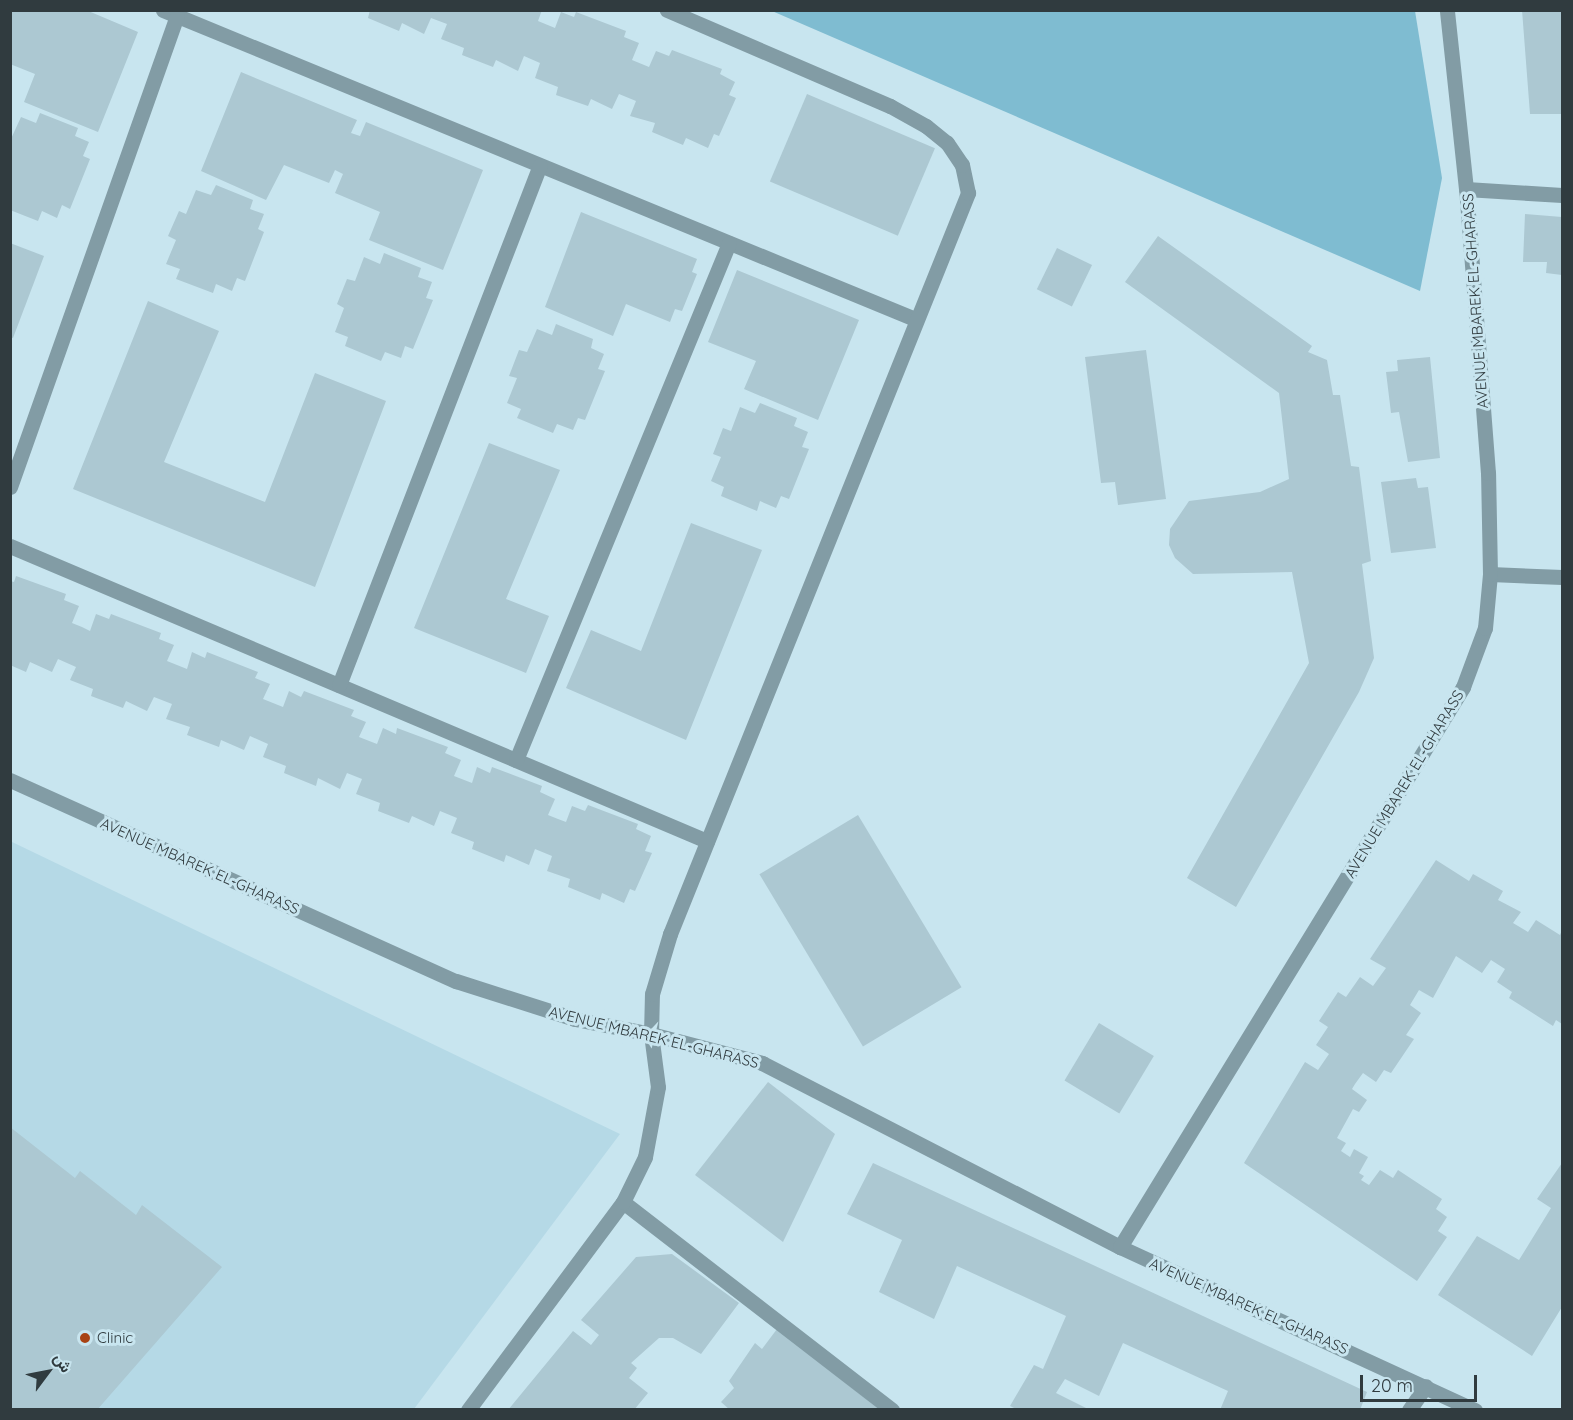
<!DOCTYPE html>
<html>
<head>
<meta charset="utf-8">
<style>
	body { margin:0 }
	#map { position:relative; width:1573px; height:1420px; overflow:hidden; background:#c8e5ef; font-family:Quicksand,Vazirmatn,sans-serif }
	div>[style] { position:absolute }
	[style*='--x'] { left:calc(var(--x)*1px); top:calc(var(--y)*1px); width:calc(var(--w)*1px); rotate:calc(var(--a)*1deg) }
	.built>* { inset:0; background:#b5d9e6 }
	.green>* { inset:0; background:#7fbcd1 }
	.building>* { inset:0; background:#acc8d2; transform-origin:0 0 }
	.minor>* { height:15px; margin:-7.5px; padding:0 7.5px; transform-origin:7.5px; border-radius:7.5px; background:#829ca5 }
	.dots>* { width:16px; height:16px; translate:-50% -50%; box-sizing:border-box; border:3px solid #c8e5ef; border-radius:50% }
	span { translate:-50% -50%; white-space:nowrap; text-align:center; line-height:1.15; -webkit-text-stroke:6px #c8e5ef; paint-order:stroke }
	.street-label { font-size:15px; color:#303b3f }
	.poi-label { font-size:15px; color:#303b3f }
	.left { translate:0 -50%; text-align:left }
	.frame { position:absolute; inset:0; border:12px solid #303b3f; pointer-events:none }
	.north { position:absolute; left:18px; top:1342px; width:60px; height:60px; -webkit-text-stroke:4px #c8e5ef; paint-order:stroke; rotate:58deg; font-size:16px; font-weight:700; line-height:24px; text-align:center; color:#303b3f }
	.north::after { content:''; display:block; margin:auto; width:21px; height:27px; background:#303b3f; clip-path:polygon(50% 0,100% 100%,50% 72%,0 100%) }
	.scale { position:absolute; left:1360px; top:1375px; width:117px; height:27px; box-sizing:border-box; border:3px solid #303b3f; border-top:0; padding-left:8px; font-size:18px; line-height:21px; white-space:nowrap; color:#303b3f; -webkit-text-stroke:4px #c8e5ef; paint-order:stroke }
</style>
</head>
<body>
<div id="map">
	<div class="built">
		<div style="clip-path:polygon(10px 841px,620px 1134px,414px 1409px,11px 1409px)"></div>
	</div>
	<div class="green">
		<div style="clip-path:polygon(772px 11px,1415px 11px,1442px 178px,1420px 291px)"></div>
	</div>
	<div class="building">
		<div style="clip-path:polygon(10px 10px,86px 10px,138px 32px,98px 132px,24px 102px,35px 74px,10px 64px)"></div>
		<div style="clip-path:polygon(370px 10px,542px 10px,538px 21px,555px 28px,561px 12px,574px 17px,576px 12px,626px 31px,624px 37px,639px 43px,632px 60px,649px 67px,656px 51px,669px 56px,672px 50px,722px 69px,720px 74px,735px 82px,729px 95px,736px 98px,719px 136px,714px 134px,708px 148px,686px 138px,683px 145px,652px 132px,655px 123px,630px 116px,636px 101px,619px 94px,612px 109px,591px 99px,588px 106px,556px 95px,558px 87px,535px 78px,540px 63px,524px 56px,518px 71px,496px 60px,493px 67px,462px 55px,464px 48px,441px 39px,447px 24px,431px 18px,424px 34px,402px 23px,399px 31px,368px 18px)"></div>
		<div style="clip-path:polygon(1522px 10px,1562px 10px,1562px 114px,1530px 114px)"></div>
		<div style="clip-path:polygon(241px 72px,357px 120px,351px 133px,360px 136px,366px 122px,483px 170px,443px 270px,369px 240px,380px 212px,335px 193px,343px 174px,335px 170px,329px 183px,284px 165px,266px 200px,201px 171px)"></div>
		<div style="left:807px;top:94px;width:139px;height:95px;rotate:23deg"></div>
		<div style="clip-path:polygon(40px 113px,78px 128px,75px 136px,89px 142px,83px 156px,90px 159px,70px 209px,62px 205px,57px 218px,42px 211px,38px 221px,10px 210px,10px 141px,21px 117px,36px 123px)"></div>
		<div style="clip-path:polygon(216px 185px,253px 200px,250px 209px,264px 214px,258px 229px,264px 232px,245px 281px,237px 278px,232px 291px,216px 284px,213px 293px,176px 279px,180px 269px,166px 264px,176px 240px,168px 236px,179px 211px,186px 214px,196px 190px,211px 195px)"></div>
		<div style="clip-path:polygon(581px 212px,697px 259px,692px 272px,697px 274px,682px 311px,675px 309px,670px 322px,626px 304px,613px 336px,545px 307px)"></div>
		<div style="clip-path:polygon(1525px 214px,1562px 217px,1562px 275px,1546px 273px,1547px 262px,1523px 262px)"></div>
		<div style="clip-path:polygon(1158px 236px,1312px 346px,1308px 352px,1327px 360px,1333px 395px,1340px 395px,1351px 466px,1359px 467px,1371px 561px,1362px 564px,1374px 658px,1359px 692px,1236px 907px,1187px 878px,1309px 663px,1292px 572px,1193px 574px,1175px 558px,1169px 545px,1170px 529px,1189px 501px,1260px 492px,1289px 479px,1279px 393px,1125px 282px)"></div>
		<div style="clip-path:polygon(10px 243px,44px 256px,13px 338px,10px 337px)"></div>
		<div style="left:1057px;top:248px;width:39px;height:46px;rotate:26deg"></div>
		<div style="clip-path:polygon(384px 253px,421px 268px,418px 277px,432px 282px,426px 298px,433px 300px,413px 349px,405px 346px,401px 358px,385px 352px,381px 361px,345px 346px,348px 337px,335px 332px,344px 308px,337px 304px,347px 279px,355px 281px,364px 257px,380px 264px)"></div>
		<div style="clip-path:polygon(737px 270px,859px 320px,818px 420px,744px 389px,756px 361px,708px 342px)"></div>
		<div style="clip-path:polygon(148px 301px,219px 331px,164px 462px,265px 502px,315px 373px,386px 401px,315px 587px,73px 489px)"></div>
		<div style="clip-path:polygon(556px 324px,593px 339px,591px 348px,604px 354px,598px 369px,605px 371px,585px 420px,578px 418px,573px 430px,557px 424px,553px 433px,517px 418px,521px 409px,507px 403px,517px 378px,509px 376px,519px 350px,527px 352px,537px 329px,552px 335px)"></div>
		<div style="clip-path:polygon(1146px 350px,1166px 499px,1118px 505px,1115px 482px,1101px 483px,1085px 357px)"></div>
		<div style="clip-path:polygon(1430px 357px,1440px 458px,1408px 462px,1399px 412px,1391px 413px,1386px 372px,1398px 371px,1397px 360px)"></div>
		<div style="clip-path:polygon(760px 403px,797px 418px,794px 426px,808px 432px,802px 447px,809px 449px,789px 499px,781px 496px,776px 508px,760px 501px,757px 511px,721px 496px,724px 487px,711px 481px,721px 457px,713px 454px,723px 428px,731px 431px,740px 407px,755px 413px)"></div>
		<div style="clip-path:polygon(489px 443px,560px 470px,506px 599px,549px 616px,526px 673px,414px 628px)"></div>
		<div style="clip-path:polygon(1416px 478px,1418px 488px,1428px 487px,1436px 548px,1391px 553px,1381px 482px)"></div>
		<div style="clip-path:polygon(691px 523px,762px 550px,686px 740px,566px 688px,591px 630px,641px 651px)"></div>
		<div style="clip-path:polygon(16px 576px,66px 594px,64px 600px,79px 606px,72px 623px,82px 627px,90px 631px,96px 614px,109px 619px,111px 614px,161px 633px,159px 639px,174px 645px,167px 661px,187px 669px,192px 652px,205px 658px,207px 652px,258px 672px,255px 678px,270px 684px,263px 699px,283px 707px,289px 691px,301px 697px,304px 691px,354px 710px,351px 716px,366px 722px,359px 737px,377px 744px,383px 728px,396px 734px,397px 728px,448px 747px,445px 753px,461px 760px,454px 776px,472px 783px,477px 767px,490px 773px,492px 767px,542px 786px,540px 792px,555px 799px,548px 815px,558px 819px,566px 822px,572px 806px,585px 811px,588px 805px,638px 824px,636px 829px,651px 836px,645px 851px,652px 853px,635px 891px,630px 889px,624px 903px,602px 893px,600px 900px,568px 887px,570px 879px,547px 871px,552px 856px,535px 849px,529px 865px,506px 855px,504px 862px,472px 849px,474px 842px,451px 833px,457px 818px,440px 811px,434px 826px,412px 816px,409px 823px,378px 811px,380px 803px,356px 794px,362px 779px,347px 773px,340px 789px,318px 778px,316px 786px,284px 773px,286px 766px,263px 757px,268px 744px,250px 736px,244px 750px,221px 740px,219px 747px,187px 735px,190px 727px,166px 719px,172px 704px,154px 697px,147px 711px,126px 701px,123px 708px,91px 696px,93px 689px,70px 680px,76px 667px,58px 659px,52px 672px,30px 662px,26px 672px,10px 665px,10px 581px,14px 582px)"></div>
		<div style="left:858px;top:815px;width:201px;height:115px;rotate:59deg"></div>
		<div style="clip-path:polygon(1436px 860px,1469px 881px,1473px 874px,1503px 891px,1498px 900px,1521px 912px,1513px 923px,1528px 932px,1536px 920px,1560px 935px,1562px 930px,1562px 1024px,1556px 1020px,1553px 1026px,1509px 998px,1512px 992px,1497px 982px,1505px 969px,1491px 960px,1482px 973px,1456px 956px,1433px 998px,1419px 990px,1410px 1005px,1421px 1013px,1406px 1035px,1414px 1039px,1391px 1073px,1384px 1070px,1376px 1082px,1363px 1073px,1355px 1084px,1352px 1089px,1367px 1100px,1359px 1112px,1353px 1109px,1337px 1138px,1346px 1143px,1341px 1151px,1350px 1157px,1354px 1149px,1368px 1157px,1359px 1173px,1364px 1176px,1361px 1180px,1369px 1185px,1380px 1170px,1393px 1178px,1398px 1170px,1442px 1199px,1436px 1209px,1447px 1217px,1438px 1231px,1447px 1237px,1417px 1281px,1244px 1163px,1305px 1062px,1318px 1070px,1329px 1054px,1316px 1045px,1328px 1027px,1319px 1021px,1338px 992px,1346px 997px,1360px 977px,1373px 986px,1386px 968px,1370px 959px)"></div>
		<div style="left:1099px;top:1023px;width:64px;height:67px;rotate:31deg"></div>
		<div style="clip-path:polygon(768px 1082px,835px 1134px,783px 1242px,695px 1175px)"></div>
		<div style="clip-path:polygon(10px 1127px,75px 1178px,80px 1171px,136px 1215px,142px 1205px,222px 1267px,97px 1410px,10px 1410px)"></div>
		<div style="clip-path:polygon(873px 1163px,1367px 1392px,1360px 1410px,1220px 1410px,1228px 1391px,1123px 1343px,1099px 1396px,1065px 1379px,1056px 1393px,1090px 1410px,1018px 1410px,1010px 1406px,1034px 1365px,1043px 1369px,1066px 1316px,957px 1266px,934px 1319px,879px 1292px,902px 1240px,847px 1214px)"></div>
		<div style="clip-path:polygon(1562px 1163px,1562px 1307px,1532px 1356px,1438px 1295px,1477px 1236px,1519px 1260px,1551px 1208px,1537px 1199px)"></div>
		<div style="clip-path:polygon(672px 1254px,739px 1303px,701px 1354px,673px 1338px,659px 1338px,631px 1363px,637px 1368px,629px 1378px,648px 1393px,634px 1410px,508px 1410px,573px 1331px,591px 1345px,599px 1335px,581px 1320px,636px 1257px)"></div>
		<div style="clip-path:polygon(777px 1329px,880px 1410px,730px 1410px,721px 1402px,734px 1388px,729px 1381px,755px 1343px,762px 1349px)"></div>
	</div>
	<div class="minor">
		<div style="--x:163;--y:10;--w:813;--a:22.34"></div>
		<div style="--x:1466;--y:189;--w:96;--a:3.6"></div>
		<div style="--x:10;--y:487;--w:500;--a:-70.5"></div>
		<div style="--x:10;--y:546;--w:757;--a:22.94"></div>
		<div style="--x:1490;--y:574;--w:72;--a:2.4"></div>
		<div style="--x:339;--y:685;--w:557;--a:-68.87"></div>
		<div style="--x:516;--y:760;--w:559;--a:-67.61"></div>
		<div style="--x:10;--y:780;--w:489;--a:24.3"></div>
		<div style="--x:456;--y:981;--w:125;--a:17.7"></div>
		<div style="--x:575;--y:1019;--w:77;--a:11.2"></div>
		<div style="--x:651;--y:1034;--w:115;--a:14.6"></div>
		<div style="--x:762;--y:1063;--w:403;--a:27.2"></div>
		<div style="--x:1120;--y:1247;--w:391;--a:24.7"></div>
		<div style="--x:623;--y:1202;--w:340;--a:37.7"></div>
		<div style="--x:1120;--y:1247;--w:657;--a:-58.51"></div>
		<div style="--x:1463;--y:687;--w:63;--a:-69.6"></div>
		<div style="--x:1485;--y:628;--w:54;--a:-84.7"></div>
		<div style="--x:1490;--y:574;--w:101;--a:-91.1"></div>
		<div style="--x:1488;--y:473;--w:285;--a:-94.4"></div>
		<div style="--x:1466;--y:189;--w:180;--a:-96.1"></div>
		<div style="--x:468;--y:1410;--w:259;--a:-53.3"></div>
		<div style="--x:623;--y:1202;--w:50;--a:-63.9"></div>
		<div style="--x:645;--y:1157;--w:71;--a:-79.5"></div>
		<div style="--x:658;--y:1087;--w:53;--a:-97.5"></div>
		<div style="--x:651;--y:1034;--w:40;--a:-88.6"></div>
		<div style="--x:652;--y:994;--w:63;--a:-73.3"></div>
		<div style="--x:670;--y:934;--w:799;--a:-68.09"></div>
		<div style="--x:968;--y:193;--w:29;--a:-102"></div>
		<div style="--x:962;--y:165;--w:27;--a:-124"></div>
		<div style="--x:947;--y:143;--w:27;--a:-141"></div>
		<div style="--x:926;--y:126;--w:41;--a:-150.9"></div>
		<div style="--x:890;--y:106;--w:243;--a:-156.7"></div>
		<div style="--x:1409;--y:1410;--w:29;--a:-55"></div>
	</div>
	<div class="dots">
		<div style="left:85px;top:1338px;background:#a84315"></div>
	</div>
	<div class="street-label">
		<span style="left:1475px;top:301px;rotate:-94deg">AVENUE MBAREK EL-GHARASS</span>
		<span style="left:1404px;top:784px;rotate:-59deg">AVENUE MBAREK EL-GHARASS</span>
		<span style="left:200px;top:866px;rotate:24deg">AVENUE MBAREK EL-GHARASS</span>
		<span style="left:654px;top:1037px;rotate:14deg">AVENUE MBAREK EL-GHARASS</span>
		<span style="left:1249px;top:1306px;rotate:24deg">AVENUE MBAREK EL-GHARASS</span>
	</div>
	<div class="poi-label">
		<span class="left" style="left:97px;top:1338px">Clinic</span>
	</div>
	<div class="frame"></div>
	<div class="north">ش</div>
	<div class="scale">20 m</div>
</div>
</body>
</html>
